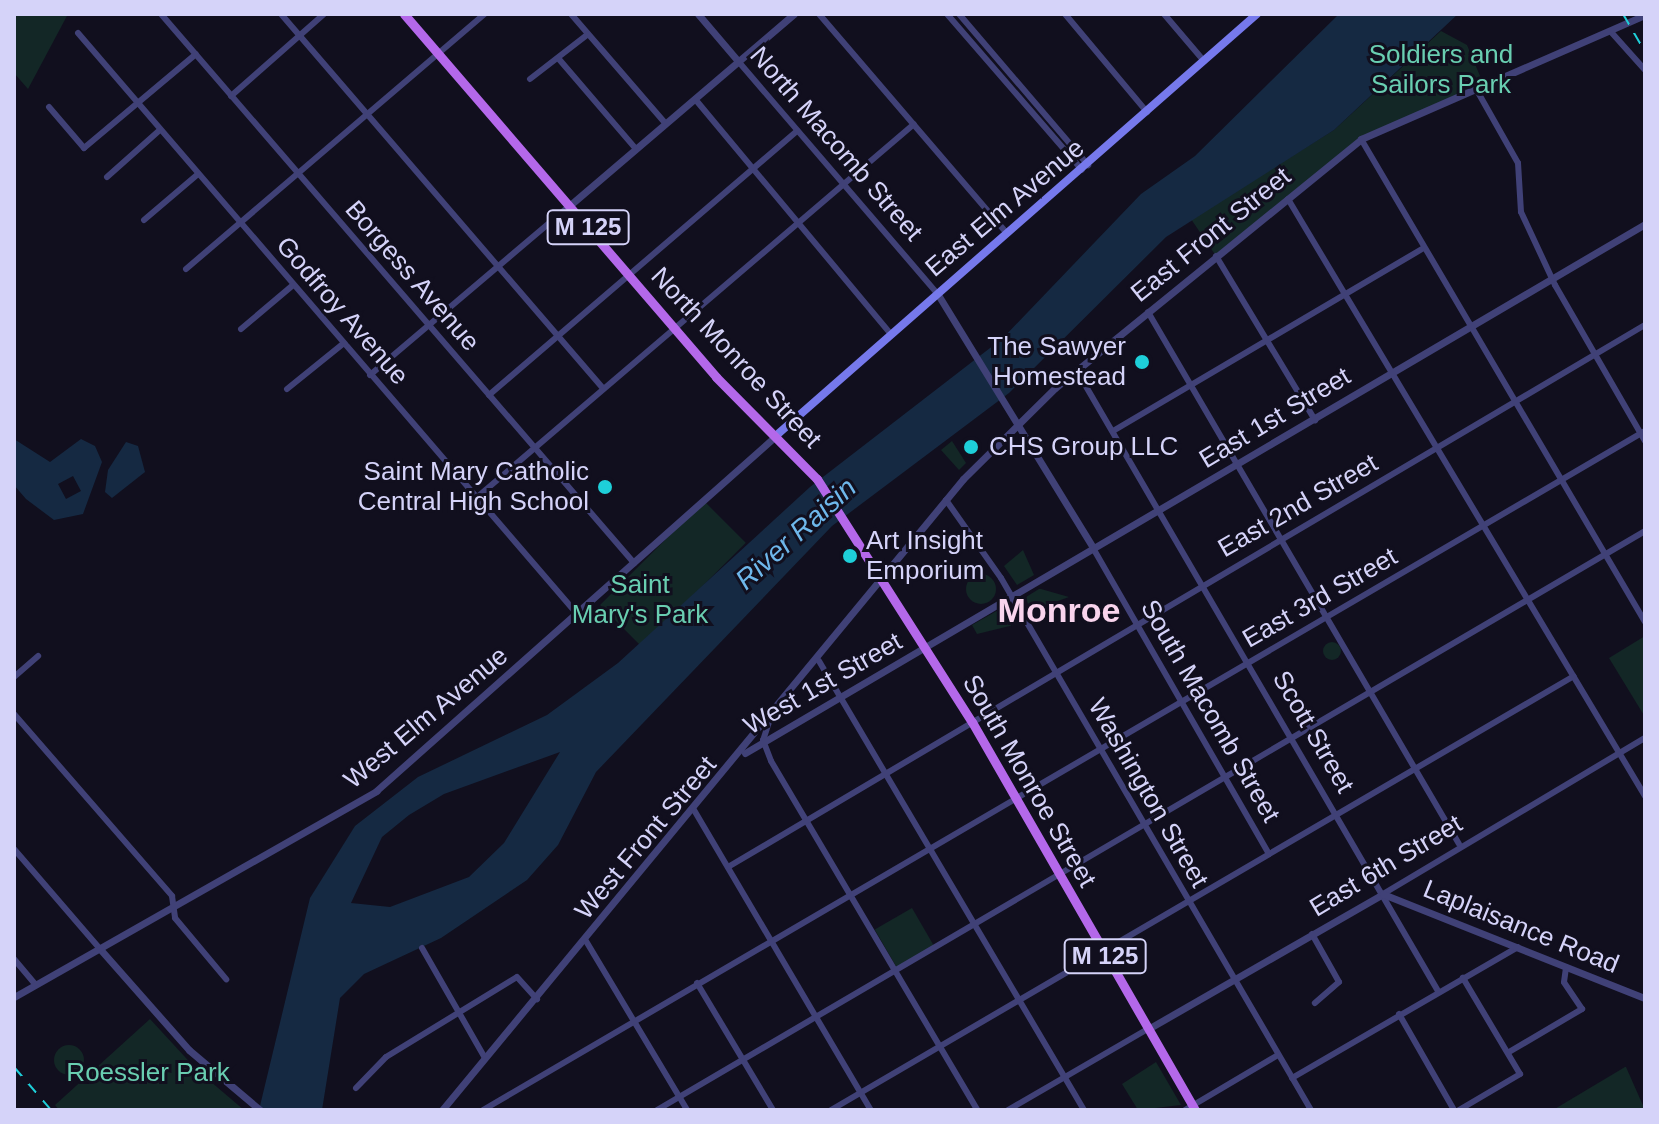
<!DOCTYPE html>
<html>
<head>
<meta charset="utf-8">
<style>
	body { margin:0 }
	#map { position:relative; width:1659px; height:1124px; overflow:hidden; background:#110f1e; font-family:Arial,sans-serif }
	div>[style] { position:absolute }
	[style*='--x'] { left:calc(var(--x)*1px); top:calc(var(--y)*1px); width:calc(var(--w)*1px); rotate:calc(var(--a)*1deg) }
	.green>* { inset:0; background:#132726; transform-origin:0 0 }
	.round { border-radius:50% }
	.water>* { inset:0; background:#152942 }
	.minor>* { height:6px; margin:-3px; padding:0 3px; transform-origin:3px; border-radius:3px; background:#404177 }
	.tertiary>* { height:7px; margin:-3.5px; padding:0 3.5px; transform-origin:3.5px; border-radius:3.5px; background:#404177 }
	.secondary>* { height:8px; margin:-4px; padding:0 4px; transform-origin:4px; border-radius:4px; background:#7679ec }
	.primary>* { height:9px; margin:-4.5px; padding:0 4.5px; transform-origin:4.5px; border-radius:4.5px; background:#b468ea }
	.rail>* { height:2px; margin-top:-1px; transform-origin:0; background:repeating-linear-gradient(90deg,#1ecfd9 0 12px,transparent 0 22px) }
	.dots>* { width:22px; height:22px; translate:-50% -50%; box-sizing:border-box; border:4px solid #110f1e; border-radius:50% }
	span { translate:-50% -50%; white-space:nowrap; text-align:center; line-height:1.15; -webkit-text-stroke:6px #110f1e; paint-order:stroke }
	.shield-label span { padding:2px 6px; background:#110f1e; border:2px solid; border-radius:6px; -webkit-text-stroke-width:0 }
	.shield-label { font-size:24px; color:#d5d3f9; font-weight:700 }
	.park-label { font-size:26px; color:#69ceb1 }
	.street-label { font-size:26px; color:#d5d3f9 }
	.poi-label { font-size:26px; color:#d5d3f9 }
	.right { translate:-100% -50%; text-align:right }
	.left { translate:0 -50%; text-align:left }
	.water-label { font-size:28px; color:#6eb7eb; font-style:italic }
	.district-label { font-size:34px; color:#f9d4ed; font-weight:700 }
	.frame { position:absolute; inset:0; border:16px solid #d5d3f9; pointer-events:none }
</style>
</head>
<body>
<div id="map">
	<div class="green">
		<div style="clip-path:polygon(14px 14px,68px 14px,28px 89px,14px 73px)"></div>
		<div style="clip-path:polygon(1441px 31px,1467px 45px,1483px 83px,1361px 140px,1216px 256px,1191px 219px,1334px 130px)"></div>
		<div style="clip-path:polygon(952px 441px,966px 463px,959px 470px,941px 450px)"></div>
		<div style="left:704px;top:501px;width:59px;height:147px;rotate:45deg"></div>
		<div style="clip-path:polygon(1023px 550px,1034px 575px,1017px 585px,1004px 566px)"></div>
		<div class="round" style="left:966px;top:574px;width:30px;height:30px"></div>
		<div style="clip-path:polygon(1039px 589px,1041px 589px,1069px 597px,1030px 611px,1026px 597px)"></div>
		<div style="clip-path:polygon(1002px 608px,1018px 624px,977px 634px,972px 625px)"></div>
		<div style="clip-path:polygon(1645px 636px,1645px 717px,1609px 658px)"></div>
		<div class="round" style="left:1323px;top:642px;width:18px;height:18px"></div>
		<div style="left:912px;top:908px;width:44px;height:43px;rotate:60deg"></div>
		<div style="clip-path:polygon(150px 1019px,197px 1070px,244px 1110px,59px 1110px,55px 1105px)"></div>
		<div class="round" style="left:54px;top:1045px;width:30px;height:30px"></div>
		<div style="clip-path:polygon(1156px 1062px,1181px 1105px,1138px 1110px,1122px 1084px)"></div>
		<div style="clip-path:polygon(1626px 1067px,1645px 1110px,1553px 1110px,1625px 1067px)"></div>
	</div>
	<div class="water">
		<div style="clip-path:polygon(evenodd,1339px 14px,1458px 14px,1334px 130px,1166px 237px,1009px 393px,832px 526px,596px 772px,558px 845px,527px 880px,441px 938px,364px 974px,340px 998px,322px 1110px,259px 1110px,310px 898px,355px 826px,418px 777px,547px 715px,618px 663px,810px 487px,1003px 338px,1141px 194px,1195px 156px,1339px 14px,560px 752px,504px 843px,469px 877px,390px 907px,351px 903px,382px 837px,409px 815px,444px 794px,560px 752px)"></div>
		<div style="clip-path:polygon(evenodd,14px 439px,50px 462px,81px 439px,95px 446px,102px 462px,83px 514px,54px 520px,26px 499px,14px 485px,14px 439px,73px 476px,81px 491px,66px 499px,58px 484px,73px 476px)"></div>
		<div style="clip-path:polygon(126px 442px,138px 446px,145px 472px,112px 498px,105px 492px,108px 470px)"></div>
	</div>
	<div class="minor">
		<div style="--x:161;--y:14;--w:725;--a:49.25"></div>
		<div style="--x:281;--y:14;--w:494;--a:49.3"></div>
		<div style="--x:571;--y:14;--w:145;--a:49.2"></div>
		<div style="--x:819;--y:14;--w:289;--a:49.4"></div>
		<div style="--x:947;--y:14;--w:206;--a:49.1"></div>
		<div style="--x:959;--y:14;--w:199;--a:49.5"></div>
		<div style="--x:1065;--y:14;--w:128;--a:50.1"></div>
		<div style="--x:1164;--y:14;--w:62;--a:49.6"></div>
		<div style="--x:78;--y:33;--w:766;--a:49.34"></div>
		<div style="--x:1612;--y:33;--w:50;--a:48.3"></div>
		<div style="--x:558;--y:58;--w:120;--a:49.4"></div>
		<div style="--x:738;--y:61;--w:306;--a:49.4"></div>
		<div style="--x:530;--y:79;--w:73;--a:-37.8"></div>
		<div style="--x:1475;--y:87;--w:87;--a:60.5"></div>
		<div style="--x:1518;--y:163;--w:49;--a:86.5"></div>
		<div style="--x:1521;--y:212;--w:81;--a:65"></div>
		<div style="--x:1555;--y:285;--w:180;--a:60"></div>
		<div style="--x:231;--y:96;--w:124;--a:-41.4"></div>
		<div style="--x:695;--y:99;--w:305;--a:50.2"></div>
		<div style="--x:49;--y:107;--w:54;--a:49.5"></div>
		<div style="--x:84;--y:148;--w:146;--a:-40"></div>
		<div style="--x:1361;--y:139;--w:560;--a:59.54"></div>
		<div style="--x:107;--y:177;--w:71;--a:-41.6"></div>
		<div style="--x:1288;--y:199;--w:696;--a:59.12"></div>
		<div style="--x:144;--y:220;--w:71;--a:-40.4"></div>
		<div style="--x:1216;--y:256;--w:192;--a:58.9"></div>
		<div style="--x:186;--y:269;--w:393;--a:-40.5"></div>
		<div style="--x:1148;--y:312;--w:616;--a:59.69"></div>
		<div style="--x:241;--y:329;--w:68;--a:-40.2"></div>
		<div style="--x:1077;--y:371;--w:717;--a:59.79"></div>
		<div style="--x:370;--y:375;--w:261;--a:-40.3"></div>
		<div style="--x:287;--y:389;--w:73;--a:-38.9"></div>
		<div style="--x:489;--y:395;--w:406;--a:-40.6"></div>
		<div style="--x:1113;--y:431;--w:361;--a:-30.5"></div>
		<div style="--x:475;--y:499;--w:577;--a:-40.5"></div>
		<div style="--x:946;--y:500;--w:95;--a:54.8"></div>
		<div style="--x:1001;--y:578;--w:616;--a:59.77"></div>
		<div style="--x:1093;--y:548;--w:353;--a:60.1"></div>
		<div style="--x:819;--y:661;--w:521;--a:59.45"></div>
		<div style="--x:14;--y:677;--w:32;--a:-41"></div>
		<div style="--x:14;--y:714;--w:241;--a:49"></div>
		<div style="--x:172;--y:896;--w:22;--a:82"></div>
		<div style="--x:175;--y:918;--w:80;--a:50.1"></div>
		<div style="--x:770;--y:719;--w:22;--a:108"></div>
		<div style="--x:763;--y:740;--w:22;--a:69"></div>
		<div style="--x:771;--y:761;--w:405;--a:59.4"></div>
		<div style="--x:694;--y:810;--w:348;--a:59.5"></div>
		<div style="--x:14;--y:849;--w:132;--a:49.3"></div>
		<div style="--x:728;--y:867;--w:1065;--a:-30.59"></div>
		<div style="--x:1383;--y:894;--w:305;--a:-30.8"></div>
		<div style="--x:1312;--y:934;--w:55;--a:60.6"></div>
		<div style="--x:1339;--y:982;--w:32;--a:139"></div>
		<div style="--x:586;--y:941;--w:197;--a:59.1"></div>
		<div style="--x:422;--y:948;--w:127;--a:60.2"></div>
		<div style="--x:14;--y:959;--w:33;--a:50"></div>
		<div style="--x:697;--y:983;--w:148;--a:59.1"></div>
		<div style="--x:1399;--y:1014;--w:111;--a:60.2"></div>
		<div style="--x:1509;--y:1052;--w:85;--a:-30.5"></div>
		<div style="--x:1582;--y:1009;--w:32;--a:-124"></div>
		<div style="--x:1564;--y:982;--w:15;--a:-82"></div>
		<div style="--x:1292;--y:1078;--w:261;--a:-30.1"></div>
		<div style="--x:356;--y:1088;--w:43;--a:-45.9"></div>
		<div style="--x:386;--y:1057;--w:153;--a:-31.4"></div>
		<div style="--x:517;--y:977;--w:30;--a:48"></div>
		<div style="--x:483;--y:1110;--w:1346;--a:-30.3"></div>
		<div style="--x:657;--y:1110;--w:1145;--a:-30.37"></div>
		<div style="--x:831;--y:1110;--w:860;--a:-30.29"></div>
		<div style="--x:1008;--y:1110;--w:162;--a:-30.1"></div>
		<div style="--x:1185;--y:1110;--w:108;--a:-30.6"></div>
		<div style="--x:1459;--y:1110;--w:71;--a:-30.5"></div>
		<div style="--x:1520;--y:1074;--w:112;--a:-120.7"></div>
	</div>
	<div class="tertiary">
		<div style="--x:698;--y:14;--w:62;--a:49.6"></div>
		<div style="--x:569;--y:206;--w:296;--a:-40.5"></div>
		<div style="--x:937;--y:293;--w:299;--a:58.5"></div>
		<div style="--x:745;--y:753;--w:1044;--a:-30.45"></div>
		<div style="--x:100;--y:949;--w:135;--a:48.6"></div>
		<div style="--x:189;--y:1050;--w:93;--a:40.2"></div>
		<div style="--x:14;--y:997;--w:417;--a:-29.6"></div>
		<div style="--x:376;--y:791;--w:538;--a:-41.61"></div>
		<div style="--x:1148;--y:1029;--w:271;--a:-29.9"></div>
		<div style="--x:1383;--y:894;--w:282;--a:21.7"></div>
		<div style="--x:442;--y:1110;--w:818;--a:-50.45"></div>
		<div style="--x:963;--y:479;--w:129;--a:-44.7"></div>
		<div style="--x:1055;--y:388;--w:395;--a:-39.1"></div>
		<div style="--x:1361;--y:139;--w:310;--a:-23.6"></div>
	</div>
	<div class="secondary">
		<div style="--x:779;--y:433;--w:636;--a:-41.24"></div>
	</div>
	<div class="primary">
		<div style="--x:404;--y:14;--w:479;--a:49.3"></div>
		<div style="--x:716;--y:377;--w:144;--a:45.3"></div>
		<div style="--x:817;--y:479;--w:288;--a:57.5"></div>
		<div style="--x:972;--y:722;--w:448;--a:60.1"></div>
	</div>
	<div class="rail">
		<div style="--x:1623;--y:14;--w:44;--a:59.9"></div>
		<div style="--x:14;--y:1067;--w:57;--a:49.3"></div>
	</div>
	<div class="dots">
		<div style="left:1142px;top:362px;background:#1ecfd9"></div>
		<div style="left:971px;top:447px;background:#1ecfd9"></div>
		<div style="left:605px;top:487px;background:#1ecfd9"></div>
		<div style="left:850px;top:556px;background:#1ecfd9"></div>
	</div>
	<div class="shield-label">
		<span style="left:588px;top:227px">M 125</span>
		<span style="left:1105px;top:956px">M 125</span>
	</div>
	<div class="park-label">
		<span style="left:1441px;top:70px">Soldiers and<br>Sailors Park</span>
		<span style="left:640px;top:600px">Saint<br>Mary's Park</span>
		<span style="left:148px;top:1073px">Roessler Park</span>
	</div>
	<div class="street-label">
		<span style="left:836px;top:144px;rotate:49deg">North Macomb Street</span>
		<span style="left:1005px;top:208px;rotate:-40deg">East Elm Avenue</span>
		<span style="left:1211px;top:235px;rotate:-39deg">East Front Street</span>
		<span style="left:412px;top:276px;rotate:49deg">Borgess Avenue</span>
		<span style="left:342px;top:311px;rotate:49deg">Godfroy Avenue</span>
		<span style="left:736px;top:358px;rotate:47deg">North Monroe Street</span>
		<span style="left:1275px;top:418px;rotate:-31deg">East 1st Street</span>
		<span style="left:1298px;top:506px;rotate:-30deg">East 2nd Street</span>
		<span style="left:1320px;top:598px;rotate:-30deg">East 3rd Street</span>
		<span style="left:823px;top:684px;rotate:-30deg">West 1st Street</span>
		<span style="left:1210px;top:711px;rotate:60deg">South Macomb Street</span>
		<span style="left:426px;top:718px;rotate:-40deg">West Elm Avenue</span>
		<span style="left:1313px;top:732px;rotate:60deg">Scott Street</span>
		<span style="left:1029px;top:781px;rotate:60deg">South Monroe Street</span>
		<span style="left:1148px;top:793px;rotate:60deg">Washington Street</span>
		<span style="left:646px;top:838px;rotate:-50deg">West Front Street</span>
		<span style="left:1386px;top:866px;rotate:-31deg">East 6th Street</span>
		<span style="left:1521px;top:927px;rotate:22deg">Laplaisance Road</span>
	</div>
	<div class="poi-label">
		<span class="right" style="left:1126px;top:362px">The Sawyer<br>Homestead</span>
		<span class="left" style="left:989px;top:447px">CHS Group LLC</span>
		<span class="right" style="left:589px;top:487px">Saint Mary Catholic<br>Central High School</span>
		<span class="left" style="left:866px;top:556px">Art Insight<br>Emporium</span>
	</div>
	<div class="water-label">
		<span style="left:796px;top:534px;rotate:-42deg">River Raisin</span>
	</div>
	<div class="district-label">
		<span style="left:1059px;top:611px">Monroe</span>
	</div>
	<div class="frame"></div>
</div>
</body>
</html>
